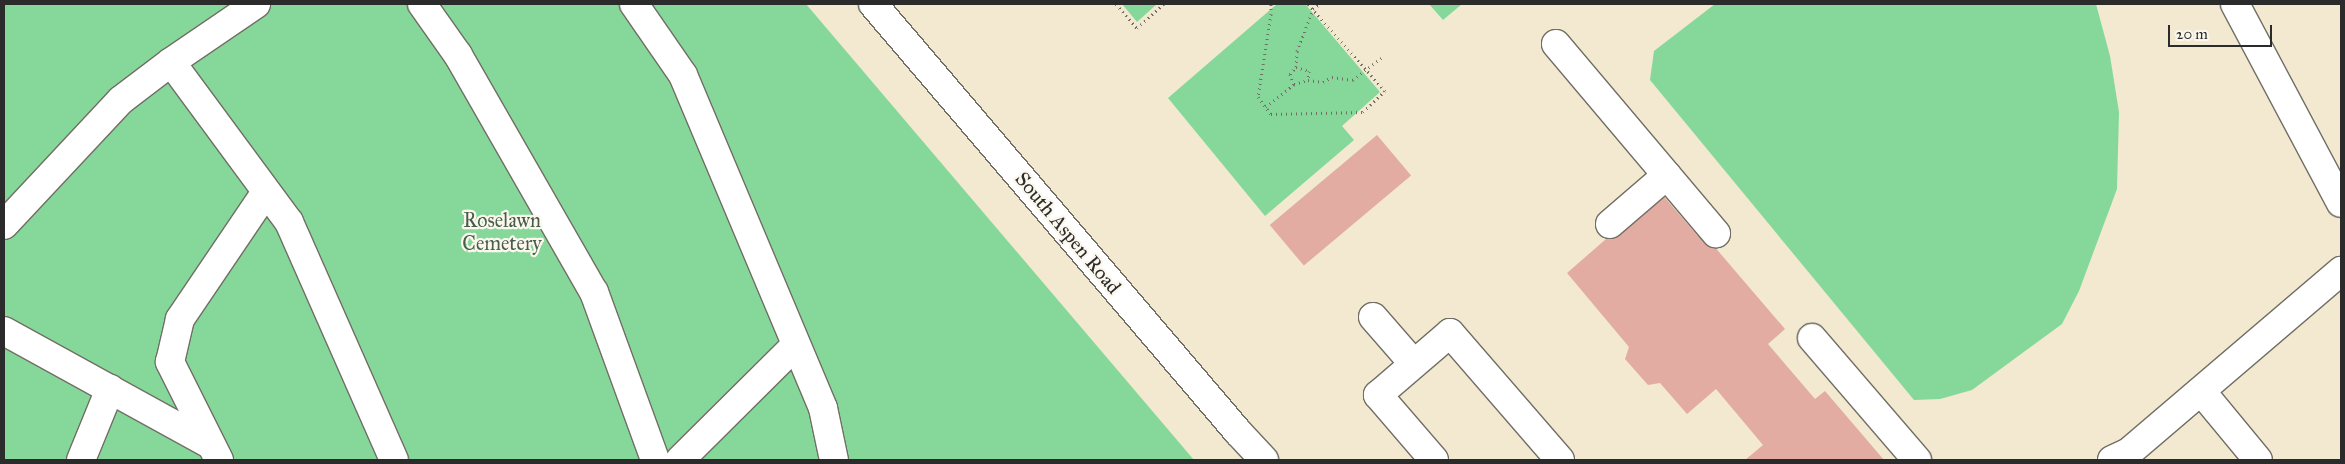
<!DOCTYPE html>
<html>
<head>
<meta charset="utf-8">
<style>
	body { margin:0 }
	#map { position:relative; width:2345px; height:464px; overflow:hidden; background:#f2e9d0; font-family:"IM FELL Great Primer",serif }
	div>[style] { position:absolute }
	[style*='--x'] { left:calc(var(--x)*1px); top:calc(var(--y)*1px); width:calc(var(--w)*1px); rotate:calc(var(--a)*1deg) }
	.green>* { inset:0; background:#85d89a }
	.building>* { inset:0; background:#e3aca2; transform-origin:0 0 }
	.path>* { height:3px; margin-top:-1.5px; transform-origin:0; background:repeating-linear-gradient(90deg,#716e65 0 1px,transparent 0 5px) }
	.roads { filter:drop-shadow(1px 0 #716e65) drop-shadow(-1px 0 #716e65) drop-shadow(0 1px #716e65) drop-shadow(0 -1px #716e65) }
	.minor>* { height:28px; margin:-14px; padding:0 14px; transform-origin:14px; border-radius:14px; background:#fff }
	span { translate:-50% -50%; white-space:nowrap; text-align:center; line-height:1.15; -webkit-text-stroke:4.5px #fbf7ec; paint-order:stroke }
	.park-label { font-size:20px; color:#465f4c }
	.street-label { font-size:20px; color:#2b2b2b }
	.frame { position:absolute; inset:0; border:5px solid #2b2b2b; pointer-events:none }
	.scale { position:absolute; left:2168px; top:25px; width:104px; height:22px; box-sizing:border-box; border:2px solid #2b2b2b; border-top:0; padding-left:6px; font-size:15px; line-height:18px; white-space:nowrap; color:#2b2b2b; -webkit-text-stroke:4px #fbf7ec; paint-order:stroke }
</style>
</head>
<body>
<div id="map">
	<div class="green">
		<div style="clip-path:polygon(4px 4px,806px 4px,1194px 460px,4px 460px)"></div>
		<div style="clip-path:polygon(1122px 4px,1157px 4px,1137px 22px)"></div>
		<div style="clip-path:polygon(1277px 4px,1306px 5px,1380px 92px,1342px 126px,1354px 140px,1265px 216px,1168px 98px)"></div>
		<div style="clip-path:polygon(1429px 4px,1462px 4px,1443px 20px)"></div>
		<div style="clip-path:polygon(1715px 4px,2096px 4px,2110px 56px,2119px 112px,2117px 189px,2079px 291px,2062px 324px,1972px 390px,1940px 399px,1914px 400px,1650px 80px,1654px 51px)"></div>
	</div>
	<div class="building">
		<div style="left:1377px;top:135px;width:53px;height:140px;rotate:50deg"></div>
		<div style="clip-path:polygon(1660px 192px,1697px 235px,1701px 231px,1785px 329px,1768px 344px,1815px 399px,1825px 391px,1884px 460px,1745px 460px,1763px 445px,1716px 389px,1687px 414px,1660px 383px,1648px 385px,1625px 359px,1629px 347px,1567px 273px)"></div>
	</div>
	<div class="path">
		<div style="--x:1116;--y:4;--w:32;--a:49"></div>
		<div style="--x:1137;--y:28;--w:36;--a:-42"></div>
		<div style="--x:1271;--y:4;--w:10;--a:90"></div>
		<div style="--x:1271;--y:14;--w:84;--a:98.9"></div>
		<div style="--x:1258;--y:97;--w:21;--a:53"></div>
		<div style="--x:1271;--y:114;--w:92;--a:-1.2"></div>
		<div style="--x:1363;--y:112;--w:30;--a:-44"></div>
		<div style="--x:1385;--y:91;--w:116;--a:-131.5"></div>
		<div style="--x:1296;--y:67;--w:14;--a:17"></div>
		<div style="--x:1309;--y:71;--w:9;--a:96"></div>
		<div style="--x:1294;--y:84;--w:15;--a:-16"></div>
		<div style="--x:1308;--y:80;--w:15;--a:8"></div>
		<div style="--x:1323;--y:82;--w:10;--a:-29"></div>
		<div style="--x:1332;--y:77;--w:21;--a:8"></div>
		<div style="--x:1353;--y:80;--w:36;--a:-38"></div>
		<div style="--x:1266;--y:107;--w:36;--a:-39"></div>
		<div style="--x:1294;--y:84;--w:11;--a:-112"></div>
		<div style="--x:1290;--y:74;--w:9;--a:-49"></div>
		<div style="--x:1296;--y:67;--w:16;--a:-86"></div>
		<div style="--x:1297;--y:51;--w:45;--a:-69.1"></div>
		<div style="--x:1313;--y:9;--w:9;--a:-36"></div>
	</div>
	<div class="roads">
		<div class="minor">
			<div style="--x:422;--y:4;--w:62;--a:54.8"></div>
			<div style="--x:458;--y:55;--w:273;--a:60.2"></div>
			<div style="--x:594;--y:292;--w:179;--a:70"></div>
			<div style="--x:634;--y:4;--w:86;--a:55.4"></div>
			<div style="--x:683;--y:75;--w:361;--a:67.2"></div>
			<div style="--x:823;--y:408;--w:53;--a:78.1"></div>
			<div style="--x:873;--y:4;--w:563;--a:49.54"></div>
			<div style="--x:1238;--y:432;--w:38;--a:47"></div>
			<div style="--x:2235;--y:4;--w:225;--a:62"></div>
			<div style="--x:1556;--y:44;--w:248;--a:49.8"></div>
			<div style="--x:171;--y:62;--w:199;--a:53.6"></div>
			<div style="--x:289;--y:222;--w:260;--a:66.2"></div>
			<div style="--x:1610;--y:224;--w:75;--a:-40.7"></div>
			<div style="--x:4;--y:225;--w:171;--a:-46.9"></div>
			<div style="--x:121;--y:100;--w:63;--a:-37.2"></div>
			<div style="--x:171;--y:62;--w:103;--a:-34.3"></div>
			<div style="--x:1373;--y:317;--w:62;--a:48.9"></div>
			<div style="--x:4;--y:331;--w:236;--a:28.8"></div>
			<div style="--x:1812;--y:338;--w:161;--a:49.3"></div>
			<div style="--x:2201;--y:391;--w:89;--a:50.4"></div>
			<div style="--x:81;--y:460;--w:77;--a:-67.8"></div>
			<div style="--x:219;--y:460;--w:110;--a:-116.6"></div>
			<div style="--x:170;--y:362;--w:44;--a:-76.9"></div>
			<div style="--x:180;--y:319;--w:153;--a:-55.9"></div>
			<div style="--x:680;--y:460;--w:163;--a:-44.8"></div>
			<div style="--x:1434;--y:460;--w:86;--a:-130.7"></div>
			<div style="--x:1378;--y:395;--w:95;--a:-40.7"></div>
			<div style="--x:1450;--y:333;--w:168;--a:49.1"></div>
			<div style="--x:2112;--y:460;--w:19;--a:-25"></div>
			<div style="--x:2129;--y:452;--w:279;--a:-40.5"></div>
		</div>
	</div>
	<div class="park-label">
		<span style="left:502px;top:232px">Roselawn<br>Cemetery</span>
	</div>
	<div class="street-label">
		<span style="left:1068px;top:233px;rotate:50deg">South Aspen Road</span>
	</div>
	<div class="frame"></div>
	<div class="scale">20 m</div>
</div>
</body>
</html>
